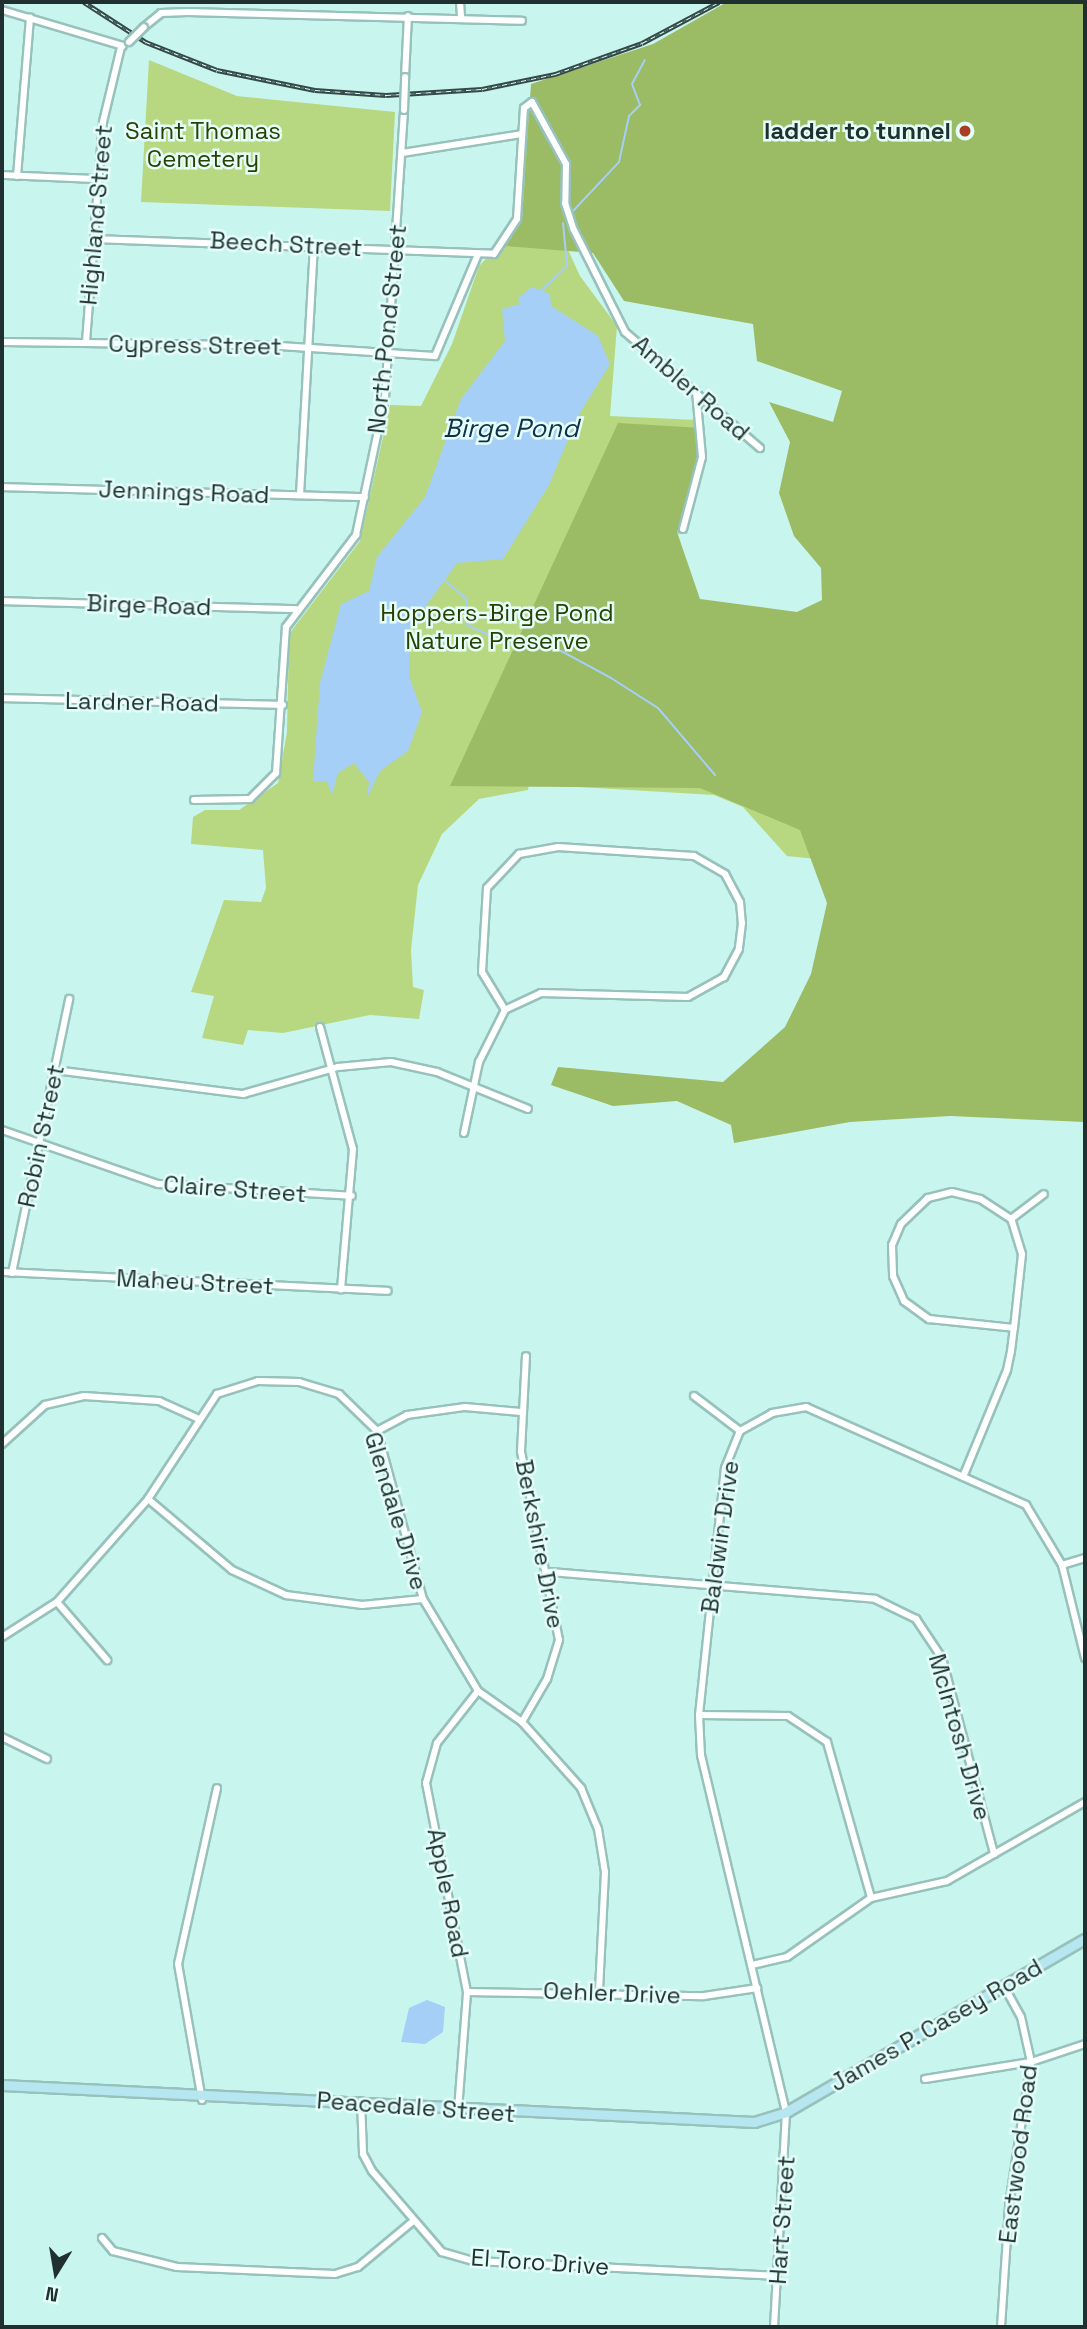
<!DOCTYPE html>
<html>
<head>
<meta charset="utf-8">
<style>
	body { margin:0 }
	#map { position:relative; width:1087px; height:2329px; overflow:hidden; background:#c9f5ef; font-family:"Space Grotesk",sans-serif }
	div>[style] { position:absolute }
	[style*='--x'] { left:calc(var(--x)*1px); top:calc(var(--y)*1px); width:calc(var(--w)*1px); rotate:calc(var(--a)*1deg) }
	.green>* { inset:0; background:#b7d881 }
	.forest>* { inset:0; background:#9bbb65 }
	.water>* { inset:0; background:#a5cff6 }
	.stream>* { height:2px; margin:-1px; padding:0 1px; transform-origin:1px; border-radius:1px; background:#a5cff6 }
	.roads { filter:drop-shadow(2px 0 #97c1bb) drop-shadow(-2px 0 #97c1bb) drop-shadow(0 2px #97c1bb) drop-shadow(0 -2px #97c1bb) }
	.minor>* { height:6px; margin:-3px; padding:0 3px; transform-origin:3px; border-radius:3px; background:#fff }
	.secondary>* { height:9px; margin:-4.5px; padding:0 4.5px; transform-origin:4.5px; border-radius:4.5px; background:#b6e6ef }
	.rail>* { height:4.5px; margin-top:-2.25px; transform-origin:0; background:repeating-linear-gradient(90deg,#e4fefa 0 5px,#344946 0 10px); box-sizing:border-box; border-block:2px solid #344946 }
	.bridges { filter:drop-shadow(2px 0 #97c1bb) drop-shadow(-2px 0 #97c1bb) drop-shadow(0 2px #97c1bb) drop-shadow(0 -2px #97c1bb) }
	.minor-bridge>* { height:6px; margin:-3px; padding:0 3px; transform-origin:3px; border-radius:3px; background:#fff }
	.dots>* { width:19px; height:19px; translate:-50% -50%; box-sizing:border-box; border:4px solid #e4fefa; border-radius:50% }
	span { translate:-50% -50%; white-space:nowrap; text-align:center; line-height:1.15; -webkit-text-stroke:5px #e4fefa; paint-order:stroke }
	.park-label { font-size:24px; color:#2d3f00 }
	.poi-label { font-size:24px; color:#1f302e; font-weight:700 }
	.right { translate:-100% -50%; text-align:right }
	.street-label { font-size:24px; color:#1f302e }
	.water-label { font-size:26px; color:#102f49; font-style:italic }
	.frame { position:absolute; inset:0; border:4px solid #1f302e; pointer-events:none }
	.north { position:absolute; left:21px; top:2238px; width:70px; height:70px; -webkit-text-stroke:5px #e4fefa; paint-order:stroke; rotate:191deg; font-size:19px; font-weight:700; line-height:28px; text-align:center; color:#1f302e }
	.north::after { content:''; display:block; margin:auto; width:24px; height:32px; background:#1f302e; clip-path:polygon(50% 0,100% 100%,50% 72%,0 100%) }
</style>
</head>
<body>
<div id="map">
	<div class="green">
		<div style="clip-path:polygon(149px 60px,237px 96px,395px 112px,390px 211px,141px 202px)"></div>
		<div style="clip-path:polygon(526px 110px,540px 141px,554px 219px,580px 276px,617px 326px,610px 416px,697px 420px,697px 452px,658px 624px,836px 861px,787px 856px,743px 807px,714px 795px,529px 784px,528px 790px,479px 799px,442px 834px,418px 885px,411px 950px,413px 987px,424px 990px,419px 1019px,370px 1015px,283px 1033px,248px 1030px,243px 1045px,202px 1038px,214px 996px,191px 992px,224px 900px,261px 902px,266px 888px,263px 850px,191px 844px,193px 817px,205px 810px,239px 810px,278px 783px,287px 732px,289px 634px,360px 541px,390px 405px,421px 406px,452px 344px,479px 266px,524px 220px)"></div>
	</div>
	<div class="forest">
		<div style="clip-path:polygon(727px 2px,1085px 2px,1085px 1122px,950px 1116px,850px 1122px,734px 1143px,731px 1125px,677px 1101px,613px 1106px,551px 1085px,558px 1067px,723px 1082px,785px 1027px,811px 974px,827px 903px,800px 830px,700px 788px,450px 786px,618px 423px,703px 428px,703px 449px,677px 532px,700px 599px,797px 612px,822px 600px,821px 568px,794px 536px,779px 493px,790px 442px,769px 402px,833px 422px,842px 391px,757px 361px,753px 324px,624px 301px,593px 253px,506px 246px,522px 219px,531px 84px,653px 44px)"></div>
	</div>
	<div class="water">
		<div style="clip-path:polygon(532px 287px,550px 294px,551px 306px,598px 336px,610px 364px,578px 416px,549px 485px,503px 559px,457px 563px,409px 629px,409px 676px,422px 712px,408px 751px,380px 771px,367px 798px,369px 782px,354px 763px,338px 773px,332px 795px,327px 781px,313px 781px,320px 683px,341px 604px,369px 591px,377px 557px,425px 497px,461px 399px,505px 341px,502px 309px,520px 304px,518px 298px)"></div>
		<div style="clip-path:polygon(427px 2000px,445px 2007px,443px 2032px,425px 2044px,401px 2042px,409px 2008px)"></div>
	</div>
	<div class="stream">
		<div style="--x:573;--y:211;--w:67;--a:-46.8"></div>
		<div style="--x:619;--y:162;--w:47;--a:-77.7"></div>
		<div style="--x:629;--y:116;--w:16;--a:-45"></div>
		<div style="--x:640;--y:105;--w:22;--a:-111"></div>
		<div style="--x:632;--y:84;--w:27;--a:-62"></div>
		<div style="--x:541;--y:291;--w:36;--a:-44"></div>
		<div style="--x:567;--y:266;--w:43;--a:-95.3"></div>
		<div style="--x:444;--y:580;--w:30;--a:40"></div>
		<div style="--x:467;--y:599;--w:26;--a:90"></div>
		<div style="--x:467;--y:625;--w:61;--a:24.1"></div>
		<div style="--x:523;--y:650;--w:18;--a:-41"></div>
		<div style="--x:537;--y:638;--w:84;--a:28.4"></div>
		<div style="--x:611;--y:678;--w:56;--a:32.6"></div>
		<div style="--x:658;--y:708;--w:88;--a:49.6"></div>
	</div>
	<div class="roads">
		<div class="minor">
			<div style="--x:460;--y:2;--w:16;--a:86"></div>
			<div style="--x:2;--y:10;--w:126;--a:16.6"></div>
			<div style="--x:144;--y:27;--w:22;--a:-39"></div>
			<div style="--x:161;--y:13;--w:27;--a:-2"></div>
			<div style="--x:188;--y:12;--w:334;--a:1.5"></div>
			<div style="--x:405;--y:77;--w:61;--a:-87.2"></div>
			<div style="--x:402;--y:153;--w:121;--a:-9"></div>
			<div style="--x:2;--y:175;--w:96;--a:2.4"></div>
			<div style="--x:17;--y:176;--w:159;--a:-85.3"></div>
			<div style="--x:94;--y:239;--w:400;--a:2.1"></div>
			<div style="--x:494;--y:254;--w:42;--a:-56.7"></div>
			<div style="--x:517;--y:219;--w:111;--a:-86.4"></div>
			<div style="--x:524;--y:108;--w:10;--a:-37"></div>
			<div style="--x:532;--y:102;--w:71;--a:61.3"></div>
			<div style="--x:566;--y:164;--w:39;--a:91"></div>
			<div style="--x:565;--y:203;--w:28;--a:72"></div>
			<div style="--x:574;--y:230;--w:114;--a:63.4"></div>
			<div style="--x:625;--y:332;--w:178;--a:40.7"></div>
			<div style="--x:2;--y:342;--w:262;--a:0.7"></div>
			<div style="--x:264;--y:345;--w:171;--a:3.7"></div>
			<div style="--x:435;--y:356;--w:111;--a:-67.1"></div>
			<div style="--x:86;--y:342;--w:221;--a:-85.6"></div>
			<div style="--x:103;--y:122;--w:77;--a:-76.5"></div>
			<div style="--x:2;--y:487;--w:363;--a:1.6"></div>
			<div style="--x:300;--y:495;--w:250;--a:-86.8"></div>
			<div style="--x:683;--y:529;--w:74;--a:-75.2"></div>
			<div style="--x:702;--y:457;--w:66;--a:-95.2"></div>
			<div style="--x:2;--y:601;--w:294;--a:1.6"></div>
			<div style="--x:2;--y:698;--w:281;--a:1.4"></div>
			<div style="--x:194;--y:800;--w:56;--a:-1"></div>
			<div style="--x:250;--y:799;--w:37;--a:-45"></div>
			<div style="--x:276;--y:773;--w:146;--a:-86.1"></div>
			<div style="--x:286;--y:627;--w:116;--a:-52.7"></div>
			<div style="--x:356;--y:535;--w:141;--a:-78.1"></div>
			<div style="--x:385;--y:397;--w:288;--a:-86.2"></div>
			<div style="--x:558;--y:847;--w:136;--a:3.8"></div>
			<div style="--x:694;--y:856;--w:36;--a:30"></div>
			<div style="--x:725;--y:874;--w:32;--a:62"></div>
			<div style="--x:740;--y:902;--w:21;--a:85"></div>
			<div style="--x:742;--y:923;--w:26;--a:97"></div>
			<div style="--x:739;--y:949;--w:32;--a:118"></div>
			<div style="--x:724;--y:977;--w:41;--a:150.9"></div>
			<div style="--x:688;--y:997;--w:147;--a:-178.4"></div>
			<div style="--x:541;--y:993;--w:40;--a:155"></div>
			<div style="--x:505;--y:1010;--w:44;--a:-121.2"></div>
			<div style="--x:482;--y:972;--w:84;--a:-86.6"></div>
			<div style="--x:487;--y:888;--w:47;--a:-46.7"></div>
			<div style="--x:519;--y:854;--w:40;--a:-10"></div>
			<div style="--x:320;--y:1027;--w:126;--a:74.9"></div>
			<div style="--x:353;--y:1149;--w:141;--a:94.9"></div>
			<div style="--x:55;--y:1070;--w:190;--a:7.3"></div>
			<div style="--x:243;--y:1094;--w:99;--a:-15.9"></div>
			<div style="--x:338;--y:1067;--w:53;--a:-5.4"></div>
			<div style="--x:391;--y:1062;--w:47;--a:12.3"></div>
			<div style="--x:437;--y:1072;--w:98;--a:22.1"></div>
			<div style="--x:2;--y:1130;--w:165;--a:19.1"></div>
			<div style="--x:158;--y:1184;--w:194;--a:3.5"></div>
			<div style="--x:464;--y:1133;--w:73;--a:-78.1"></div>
			<div style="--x:479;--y:1062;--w:58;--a:-63.4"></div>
			<div style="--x:1011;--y:1219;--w:41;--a:-37.1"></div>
			<div style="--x:2;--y:1272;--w:386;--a:2.8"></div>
			<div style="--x:12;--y:1273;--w:280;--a:-78.2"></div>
			<div style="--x:694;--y:1396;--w:58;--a:37.3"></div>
			<div style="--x:377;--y:1431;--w:34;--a:-28"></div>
			<div style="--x:407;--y:1415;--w:59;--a:-7.9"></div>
			<div style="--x:465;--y:1407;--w:56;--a:5.1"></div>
			<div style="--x:2;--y:1444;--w:58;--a:-42.2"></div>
			<div style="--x:45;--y:1405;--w:40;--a:-13"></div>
			<div style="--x:84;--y:1396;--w:75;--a:3.8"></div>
			<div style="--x:159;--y:1401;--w:42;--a:24.1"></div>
			<div style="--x:963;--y:1477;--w:116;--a:-67.6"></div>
			<div style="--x:1007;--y:1370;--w:19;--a:-78"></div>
			<div style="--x:1011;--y:1351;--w:23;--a:-83"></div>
			<div style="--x:1014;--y:1328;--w:74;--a:-83.8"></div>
			<div style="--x:1022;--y:1254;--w:37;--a:-107"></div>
			<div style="--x:1011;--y:1219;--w:37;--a:-147"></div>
			<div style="--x:980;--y:1199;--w:29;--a:-166"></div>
			<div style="--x:952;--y:1192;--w:25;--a:166"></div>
			<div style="--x:928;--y:1198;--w:37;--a:136"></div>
			<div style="--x:901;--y:1224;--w:23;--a:113"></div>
			<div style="--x:892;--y:1245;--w:31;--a:88"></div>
			<div style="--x:893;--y:1276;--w:27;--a:66"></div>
			<div style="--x:904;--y:1301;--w:31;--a:36"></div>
			<div style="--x:929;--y:1319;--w:85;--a:6"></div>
			<div style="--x:148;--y:1499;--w:110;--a:40.2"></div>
			<div style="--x:232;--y:1570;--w:60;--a:24.8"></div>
			<div style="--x:286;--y:1595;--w:77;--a:7.5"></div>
			<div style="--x:362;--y:1605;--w:61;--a:-5.6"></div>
			<div style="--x:1062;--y:1565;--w:24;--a:-17"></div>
			<div style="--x:550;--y:1572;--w:326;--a:4.7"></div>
			<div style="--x:875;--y:1599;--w:46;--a:26"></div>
			<div style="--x:916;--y:1619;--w:47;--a:56.3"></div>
			<div style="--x:942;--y:1658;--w:203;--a:75.1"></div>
			<div style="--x:57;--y:1602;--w:77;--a:49.2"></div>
			<div style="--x:2;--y:1637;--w:65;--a:-32.5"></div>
			<div style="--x:57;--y:1602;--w:137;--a:-48.5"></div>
			<div style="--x:148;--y:1499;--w:126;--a:-56.7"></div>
			<div style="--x:217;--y:1394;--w:43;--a:-17.6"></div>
			<div style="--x:258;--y:1381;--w:41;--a:1.4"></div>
			<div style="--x:299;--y:1382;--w:42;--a:16.7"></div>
			<div style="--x:339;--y:1394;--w:53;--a:44.2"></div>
			<div style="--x:377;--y:1431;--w:174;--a:74.7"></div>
			<div style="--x:423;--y:1599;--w:107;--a:59.1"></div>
			<div style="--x:478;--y:1691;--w:54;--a:35.2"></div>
			<div style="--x:522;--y:1722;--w:89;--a:48.2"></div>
			<div style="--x:581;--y:1788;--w:44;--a:67.5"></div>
			<div style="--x:598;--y:1829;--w:44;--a:80.8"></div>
			<div style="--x:605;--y:1872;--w:118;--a:92.9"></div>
			<div style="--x:699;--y:1715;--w:89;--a:0.6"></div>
			<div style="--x:788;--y:1716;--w:47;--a:33.7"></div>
			<div style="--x:827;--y:1742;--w:162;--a:74.2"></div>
			<div style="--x:522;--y:1722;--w:50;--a:-59.8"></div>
			<div style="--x:547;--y:1679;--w:41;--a:-72.9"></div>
			<div style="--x:559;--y:1640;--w:193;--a:-101.4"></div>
			<div style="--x:521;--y:1451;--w:95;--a:-87"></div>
			<div style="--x:2;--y:1737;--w:50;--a:26.1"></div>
			<div style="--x:752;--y:1965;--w:36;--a:-13"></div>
			<div style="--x:787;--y:1957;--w:103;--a:-35.1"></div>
			<div style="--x:871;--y:1898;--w:78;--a:-12.6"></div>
			<div style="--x:947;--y:1881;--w:159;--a:-29.8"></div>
			<div style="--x:467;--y:1992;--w:237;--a:1"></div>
			<div style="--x:704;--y:1996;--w:54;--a:-8.6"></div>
			<div style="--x:925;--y:2079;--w:107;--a:-9.1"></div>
			<div style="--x:1031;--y:2062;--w:57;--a:-18.4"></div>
			<div style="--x:202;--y:2100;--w:138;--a:-100"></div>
			<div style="--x:178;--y:1964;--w:180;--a:-77.5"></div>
			<div style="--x:361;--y:2101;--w:53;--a:87.8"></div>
			<div style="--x:363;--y:2154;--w:19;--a:62"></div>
			<div style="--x:372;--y:2171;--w:107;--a:49.2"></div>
			<div style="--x:442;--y:2252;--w:32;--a:16"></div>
			<div style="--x:473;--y:2261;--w:304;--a:2.8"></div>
			<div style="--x:458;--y:2110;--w:118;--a:-85.6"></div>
			<div style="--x:467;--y:1992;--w:213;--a:-101.1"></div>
			<div style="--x:426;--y:1783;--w:41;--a:-74.6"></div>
			<div style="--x:437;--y:1743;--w:66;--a:-51.7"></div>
			<div style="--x:102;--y:2238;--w:17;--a:50"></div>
			<div style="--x:113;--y:2251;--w:66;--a:14"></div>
			<div style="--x:177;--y:2267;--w:158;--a:2.5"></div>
			<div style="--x:335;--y:2274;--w:24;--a:-17"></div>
			<div style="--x:358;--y:2267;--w:70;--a:-39.8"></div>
			<div style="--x:774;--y:2327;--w:215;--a:-86.8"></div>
			<div style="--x:786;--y:2112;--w:367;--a:-103.4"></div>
			<div style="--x:701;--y:1755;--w:40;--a:-92.9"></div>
			<div style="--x:699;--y:1715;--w:248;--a:-84"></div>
			<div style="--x:725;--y:1468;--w:40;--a:-68"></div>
			<div style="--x:740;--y:1431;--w:37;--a:-29"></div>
			<div style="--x:772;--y:1413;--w:35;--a:-10"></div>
			<div style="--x:806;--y:1407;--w:241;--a:24"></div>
			<div style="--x:1026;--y:1505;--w:70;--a:59"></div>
			<div style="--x:1062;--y:1565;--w:96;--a:76.1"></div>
			<div style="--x:1001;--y:2327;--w:122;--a:-86.2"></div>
			<div style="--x:1009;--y:2205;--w:145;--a:-81.3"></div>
			<div style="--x:1031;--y:2062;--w:46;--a:-102.5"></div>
			<div style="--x:1021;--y:2017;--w:35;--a:-119"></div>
		</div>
		<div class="secondary">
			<div style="--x:2;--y:2085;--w:753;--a:2.82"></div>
			<div style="--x:754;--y:2122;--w:34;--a:-17"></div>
			<div style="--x:786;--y:2112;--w:345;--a:-30.1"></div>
		</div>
	</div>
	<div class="rail">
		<div style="--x:84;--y:2;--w:74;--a:32.8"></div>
		<div style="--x:146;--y:42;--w:76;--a:21.5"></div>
		<div style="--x:217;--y:70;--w:100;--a:11.5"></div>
		<div style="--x:315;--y:90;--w:71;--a:4"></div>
		<div style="--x:386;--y:95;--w:96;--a:-3.6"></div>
		<div style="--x:482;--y:89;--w:75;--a:-11.6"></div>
		<div style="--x:555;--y:74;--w:92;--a:-19.6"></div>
		<div style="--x:642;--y:43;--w:87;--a:-28"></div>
	</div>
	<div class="bridges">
		<div class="minor-bridge">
			<div style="--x:129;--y:42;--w:21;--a:-45"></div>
			<div style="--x:404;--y:110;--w:33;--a:-88"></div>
		</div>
	</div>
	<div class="dots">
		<div style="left:965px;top:131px;background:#a83f24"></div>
	</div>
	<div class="park-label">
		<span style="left:203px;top:145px">Saint Thomas<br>Cemetery</span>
		<span style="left:497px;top:627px">Hoppers-Birge Pond<br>Nature Preserve</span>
	</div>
	<div class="poi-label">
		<span class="right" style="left:951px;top:131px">ladder to tunnel</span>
	</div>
	<div class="street-label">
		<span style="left:96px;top:215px;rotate:-85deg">Highland Street</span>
		<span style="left:286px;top:244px;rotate:3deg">Beech Street</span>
		<span style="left:387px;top:329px;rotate:-84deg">North Pond Street</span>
		<span style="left:195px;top:345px;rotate:1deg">Cypress Street</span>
		<span style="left:691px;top:388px;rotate:41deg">Ambler Road</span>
		<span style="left:184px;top:492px;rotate:2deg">Jennings Road</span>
		<span style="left:149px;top:605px;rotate:2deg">Birge Road</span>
		<span style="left:142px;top:702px;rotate:1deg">Lardner Road</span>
		<span style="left:41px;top:1136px;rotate:-78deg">Robin Street</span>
		<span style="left:235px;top:1189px;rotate:4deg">Claire Street</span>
		<span style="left:195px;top:1282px;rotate:3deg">Maheu Street</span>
		<span style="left:396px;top:1511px;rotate:73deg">Glendale Drive</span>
		<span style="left:720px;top:1537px;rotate:-82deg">Baldwin Drive</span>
		<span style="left:540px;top:1544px;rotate:79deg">Berkshire Drive</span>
		<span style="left:960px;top:1737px;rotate:74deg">McIntosh Drive</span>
		<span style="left:448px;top:1893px;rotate:79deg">Apple Road</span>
		<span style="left:612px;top:1993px;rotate:2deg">Oehler Drive</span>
		<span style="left:936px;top:2025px;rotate:-30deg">James P. Casey Road</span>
		<span style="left:416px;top:2107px;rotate:4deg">Peacedale Street</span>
		<span style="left:1018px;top:2154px;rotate:-83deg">Eastwood Road</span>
		<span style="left:782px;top:2220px;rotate:-86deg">Hart Street</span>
		<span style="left:540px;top:2262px;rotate:4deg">El Toro Drive</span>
	</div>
	<div class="water-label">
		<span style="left:511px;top:429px">Birge Pond</span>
	</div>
	<div class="frame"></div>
	<div class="north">N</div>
</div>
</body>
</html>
